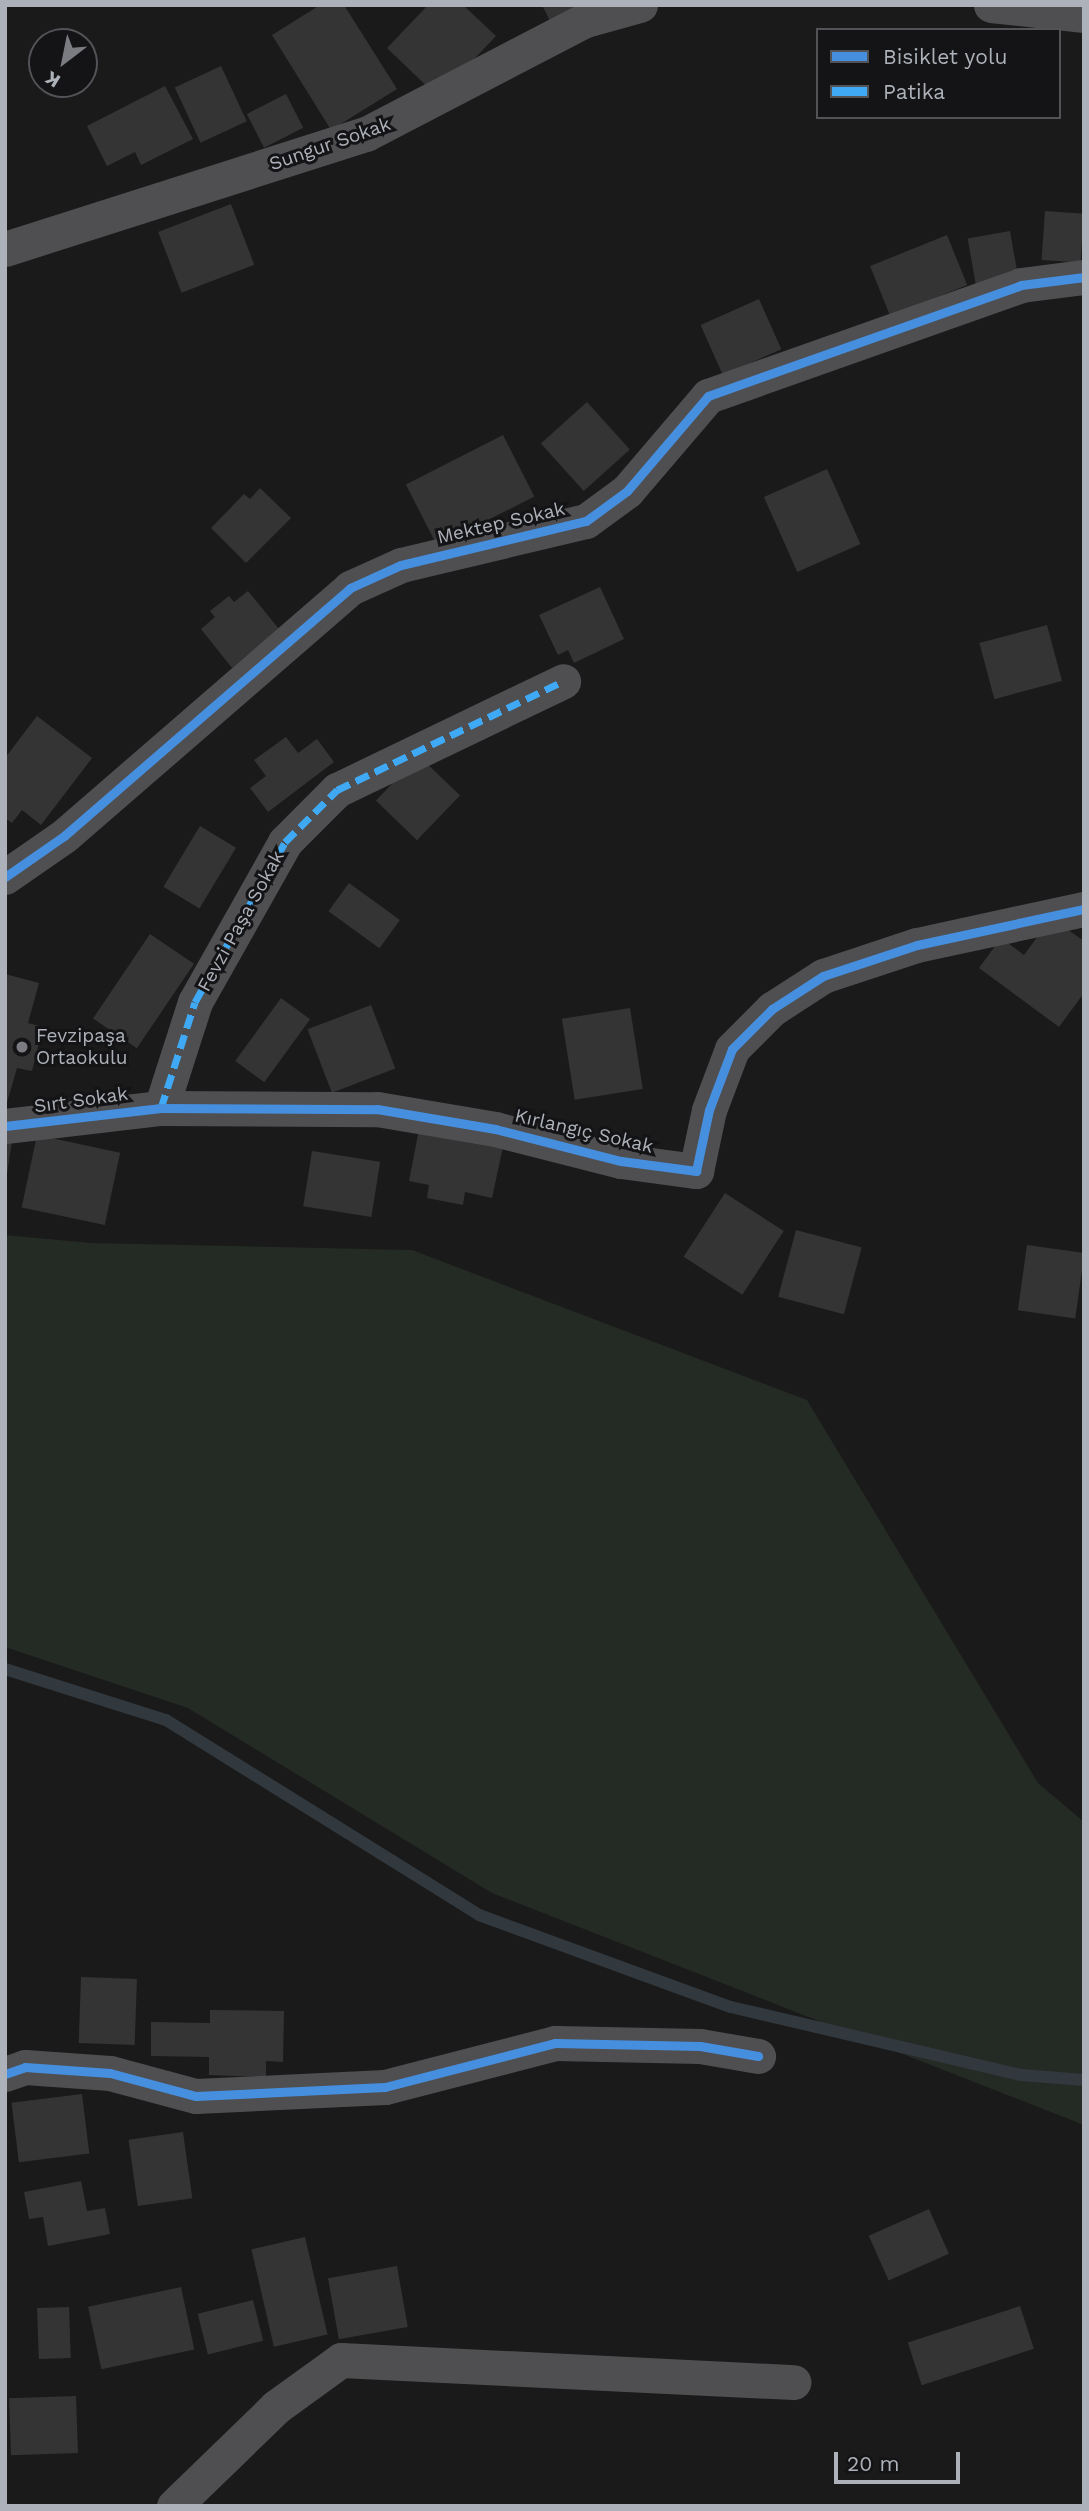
<!DOCTYPE html>
<html>
<head>
<meta charset="utf-8">
<style>
	body { margin:0 }
	#map { position:relative; width:1089px; height:2511px; overflow:hidden; background:#1a1a1a; font-family:"Work Sans",sans-serif }
	div>[style] { position:absolute }
	[style*='--x'] { left:calc(var(--x)*1px); top:calc(var(--y)*1px); width:calc(var(--w)*1px); rotate:calc(var(--a)*1deg) }
	.green>* { inset:0; background:#242a24 }
	.stream>* { height:12px; margin:-6px; padding:0 6px; transform-origin:6px; border-radius:6px; background:#32393e }
	.building>* { inset:0; background:#343435; transform-origin:0 0 }
	.minor>* { height:35px; margin:-17.5px; padding:0 17.5px; transform-origin:17.5px; border-radius:17.5px; background:#4f4f52 }
	.quiet>* { height:7px; margin-top:-3.5px; transform-origin:0; background:repeating-linear-gradient(90deg,#3fa9f5 0 14px,transparent 0 21px) }
	.cycleway>* { height:9px; margin:-4.5px; padding:0 4.5px; transform-origin:4.5px; border-radius:4.5px; background:#468fdf }
	.dots>* { width:19px; height:19px; translate:-50% -50%; box-sizing:border-box; border:4px solid #141416; border-radius:50% }
	span { translate:-50% -50%; white-space:nowrap; text-align:center; line-height:1.15; -webkit-text-stroke:6px #141416; paint-order:stroke }
	.street-label { font-size:19px; color:#adb1b9 }
	.poi-label { font-size:19px; color:#adb1b9 }
	.left { translate:0 -50%; text-align:left }
	.frame { position:absolute; inset:0; border:7px solid #adb1b9; pointer-events:none }
	.legend { position:absolute; left:816px; top:28px; width:245px; height:91px; box-sizing:border-box; background:#141416; border:2px solid #515357; margin:0; padding:9px 12px; list-style:none; font-size:21px; color:#adb1b9 }
	.legend li { display:flex; align-items:center; gap:14px; height:35px }
	.legend b { width:35px; border:2px solid #515357 }
	.north { position:absolute; left:28px; top:28px; width:70px; height:70px; box-sizing:border-box; background:#141416; border:2px solid #515357; border-radius:50%; rotate:212deg; font-size:19px; font-weight:700; line-height:28px; text-align:center; color:#adb1b9 }
	.north::after { content:''; display:block; margin:auto; width:24px; height:32px; background:#7a7c81; clip-path:polygon(50% 0,100% 100%,50% 72%,0 100%) }
	.scale { position:absolute; left:834px; top:2452px; width:126px; height:32px; box-sizing:border-box; border:4px solid #adb1b9; border-top:0; padding-left:9px; font-size:21px; line-height:24px; white-space:nowrap; color:#adb1b9; -webkit-text-stroke:5px #141416; paint-order:stroke }
</style>
</head>
<body>
<div id="map">
	<div class="green">
		<div style="clip-path:polygon(5px 1235px,91px 1243px,412px 1250px,807px 1400px,1038px 1783px,1084px 1822px,1084px 2125px,492px 1893px,188px 1708px,5px 1647px)"></div>
	</div>
	<div class="stream">
		<div style="--x:5;--y:1669;--w:169;--a:17.6"></div>
		<div style="--x:166;--y:1720;--w:369;--a:31.9"></div>
		<div style="--x:479;--y:1915;--w:268;--a:20.1"></div>
		<div style="--x:731;--y:2007;--w:298;--a:13.2"></div>
		<div style="--x:1021;--y:2075;--w:63;--a:4.5"></div>
	</div>
	<div class="building">
		<div style="clip-path:polygon(320px 5px,344px 5px,397px 89px,331px 130px,272px 35px)"></div>
		<div style="clip-path:polygon(428px 5px,463px 5px,496px 36px,438px 97px,387px 48px)"></div>
		<div style="clip-path:polygon(542px 5px,591px 5px,552px 25px)"></div>
		<div style="left:221px;top:66px;width:61px;height:51px;rotate:65deg"></div>
		<div style="clip-path:polygon(165px 86px,193px 139px,141px 165px,135px 152px,107px 166px,87px 126px)"></div>
		<div style="left:286px;top:94px;width:38px;height:44px;rotate:63deg"></div>
		<div style="left:231px;top:204px;width:65px;height:78px;rotate:69deg"></div>
		<div style="left:1045px;top:211px;width:39px;height:49px;rotate:4deg"></div>
		<div style="left:1010px;top:231px;width:50px;height:43px;rotate:80deg"></div>
		<div style="left:947px;top:235px;width:54px;height:83px;rotate:68deg"></div>
		<div style="left:759px;top:299px;width:55px;height:64px;rotate:66deg"></div>
		<div style="left:587px;top:402px;width:64px;height:62px;rotate:48deg"></div>
		<div style="left:503px;top:435px;width:69px;height:109px;rotate:63deg"></div>
		<div style="left:827px;top:469px;width:82px;height:69px;rotate:66deg"></div>
		<div style="clip-path:polygon(260px 488px,291px 518px,246px 563px,211px 528px,244px 494px,250px 499px)"></div>
		<div style="clip-path:polygon(600px 587px,624px 639px,574px 663px,568px 650px,558px 655px,539px 615px)"></div>
		<div style="clip-path:polygon(248px 591px,279px 629px,232px 668px,201px 629px,215px 617px,210px 611px,229px 596px,234px 602px)"></div>
		<div style="left:1047px;top:625px;width:58px;height:70px;rotate:75deg"></div>
		<div style="clip-path:polygon(37px 716px,92px 758px,41px 825px,22px 810px,12px 823px,5px 818px,5px 758px)"></div>
		<div style="clip-path:polygon(286px 737px,298px 753px,317px 739px,334px 762px,268px 812px,250px 788px,266px 776px,254px 760px)"></div>
		<div style="left:419px;top:756px;width:57px;height:62px;rotate:44deg"></div>
		<div style="left:200px;top:826px;width:42px;height:71px;rotate:31deg"></div>
		<div style="left:349px;top:883px;width:63px;height:35px;rotate:36deg"></div>
		<div style="clip-path:polygon(1051px 918px,1084px 941px,1084px 993px,1059px 1027px,979px 968px,1001px 938px,1024px 955px)"></div>
		<div style="left:150px;top:934px;width:53px;height:102px;rotate:34deg"></div>
		<div style="clip-path:polygon(5px 974px,39px 983px,28px 1023px,43px 1027px,32px 1071px,17px 1068px,6px 1106px)"></div>
		<div style="left:281px;top:998px;width:36px;height:78px;rotate:36deg"></div>
		<div style="left:371px;top:1005px;width:68px;height:68px;rotate:69deg"></div>
		<div style="left:630px;top:1008px;width:82px;height:69px;rotate:81deg"></div>
		<div style="clip-path:polygon(420px 1124px,504px 1142px,492px 1198px,465px 1192px,463px 1205px,427px 1198px,429px 1185px,409px 1181px)"></div>
		<div style="left:37px;top:1135px;width:85px;height:74px;rotate:12deg"></div>
		<div style="clip-path:polygon(5px 1140px,12px 1141px,7px 1174px,5px 1174px)"></div>
		<div style="left:312px;top:1151px;width:69px;height:56px;rotate:9deg"></div>
		<div style="left:725px;top:1193px;width:70px;height:76px;rotate:33deg"></div>
		<div style="left:796px;top:1230px;width:68px;height:69px;rotate:15deg"></div>
		<div style="left:1027px;top:1245px;width:58px;height:66px;rotate:8deg"></div>
		<div style="left:81px;top:1977px;width:56px;height:66px;rotate:2deg"></div>
		<div style="clip-path:polygon(210px 2010px,284px 2011px,283px 2062px,266px 2061px,266px 2077px,209px 2075px,209px 2057px,151px 2056px,151px 2022px,210px 2023px)"></div>
		<div style="left:82px;top:2094px;width:60px;height:71px;rotate:83deg"></div>
		<div style="left:183px;top:2132px;width:67px;height:55px;rotate:82deg"></div>
		<div style="clip-path:polygon(81px 2181px,87px 2211px,105px 2208px,110px 2234px,48px 2246px,43px 2217px,29px 2219px,24px 2192px)"></div>
		<div style="left:929px;top:2209px;width:49px;height:66px;rotate:66deg"></div>
		<div style="left:305px;top:2237px;width:100px;height:55px;rotate:77deg"></div>
		<div style="left:397px;top:2266px;width:62px;height:70px;rotate:80deg"></div>
		<div style="left:181px;top:2287px;width:64px;height:95px;rotate:78deg"></div>
		<div style="left:253px;top:2300px;width:42px;height:57px;rotate:76deg"></div>
		<div style="left:1020px;top:2306px;width:45px;height:118px;rotate:72deg"></div>
		<div style="left:69px;top:2307px;width:51px;height:32px;rotate:88deg"></div>
		<div style="left:76px;top:2396px;width:57px;height:67px;rotate:88deg"></div>
	</div>
	<div class="minor">
		<div style="--x:991;--y:5;--w:94;--a:6.1"></div>
		<div style="--x:5;--y:249;--w:379;--a:-17.7"></div>
		<div style="--x:366;--y:134;--w:247;--a:-27.5"></div>
		<div style="--x:585;--y:20;--w:57;--a:-15.3"></div>
		<div style="--x:5;--y:877;--w:72;--a:-34.8"></div>
		<div style="--x:64;--y:836;--w:379;--a:-40.9"></div>
		<div style="--x:350;--y:588;--w:56;--a:-24.3"></div>
		<div style="--x:401;--y:565;--w:190;--a:-13.4"></div>
		<div style="--x:586;--y:521;--w:51;--a:-36.2"></div>
		<div style="--x:627;--y:491;--w:125;--a:-49.5"></div>
		<div style="--x:708;--y:396;--w:332;--a:-19.5"></div>
		<div style="--x:1021;--y:285;--w:64;--a:-7.2"></div>
		<div style="--x:161;--y:1108;--w:111;--a:-72.2"></div>
		<div style="--x:195;--y:1002;--w:184;--a:-60.6"></div>
		<div style="--x:285;--y:842;--w:74;--a:-45"></div>
		<div style="--x:337;--y:790;--w:251;--a:-25.7"></div>
		<div style="--x:5;--y:1126;--w:157;--a:-6.6"></div>
		<div style="--x:161;--y:1108;--w:216;--a:0.3"></div>
		<div style="--x:377;--y:1109;--w:120;--a:9.6"></div>
		<div style="--x:495;--y:1129;--w:130;--a:14.3"></div>
		<div style="--x:621;--y:1161;--w:76;--a:7.6"></div>
		<div style="--x:696;--y:1171;--w:62;--a:-78"></div>
		<div style="--x:709;--y:1110;--w:65;--a:-69.3"></div>
		<div style="--x:732;--y:1049;--w:57;--a:-45"></div>
		<div style="--x:772;--y:1009;--w:61;--a:-32.9"></div>
		<div style="--x:823;--y:976;--w:99;--a:-18.3"></div>
		<div style="--x:917;--y:945;--w:171;--a:-12.2"></div>
		<div style="--x:5;--y:2074;--w:21;--a:-19"></div>
		<div style="--x:25;--y:2067;--w:85;--a:4"></div>
		<div style="--x:110;--y:2073;--w:89;--a:15"></div>
		<div style="--x:196;--y:2096;--w:189;--a:-2.7"></div>
		<div style="--x:385;--y:2087;--w:176;--a:-14.5"></div>
		<div style="--x:555;--y:2043;--w:145;--a:1.2"></div>
		<div style="--x:700;--y:2046;--w:59;--a:9.8"></div>
		<div style="--x:174;--y:2506;--w:142;--a:-44.1"></div>
		<div style="--x:276;--y:2407;--w:80;--a:-35.9"></div>
		<div style="--x:341;--y:2360;--w:453;--a:2.8"></div>
	</div>
	<div class="quiet">
		<div style="--x:161;--y:1108;--w:111;--a:-72.2"></div>
		<div style="--x:195;--y:1002;--w:184;--a:-60.6"></div>
		<div style="--x:285;--y:842;--w:74;--a:-45"></div>
		<div style="--x:337;--y:790;--w:251;--a:-25.7"></div>
	</div>
	<div class="cycleway">
		<div style="--x:5;--y:877;--w:72;--a:-34.8"></div>
		<div style="--x:64;--y:836;--w:379;--a:-40.9"></div>
		<div style="--x:350;--y:588;--w:56;--a:-24.3"></div>
		<div style="--x:401;--y:565;--w:190;--a:-13.4"></div>
		<div style="--x:586;--y:521;--w:51;--a:-36.2"></div>
		<div style="--x:627;--y:491;--w:125;--a:-49.5"></div>
		<div style="--x:708;--y:396;--w:332;--a:-19.5"></div>
		<div style="--x:1021;--y:285;--w:64;--a:-7.2"></div>
		<div style="--x:5;--y:1126;--w:157;--a:-6.6"></div>
		<div style="--x:161;--y:1108;--w:216;--a:0.3"></div>
		<div style="--x:377;--y:1109;--w:120;--a:9.6"></div>
		<div style="--x:495;--y:1129;--w:130;--a:14.3"></div>
		<div style="--x:621;--y:1161;--w:76;--a:7.6"></div>
		<div style="--x:696;--y:1171;--w:62;--a:-78"></div>
		<div style="--x:709;--y:1110;--w:65;--a:-69.3"></div>
		<div style="--x:732;--y:1049;--w:57;--a:-45"></div>
		<div style="--x:772;--y:1009;--w:61;--a:-32.9"></div>
		<div style="--x:823;--y:976;--w:99;--a:-18.3"></div>
		<div style="--x:917;--y:945;--w:171;--a:-12.2"></div>
		<div style="--x:5;--y:2074;--w:21;--a:-19"></div>
		<div style="--x:25;--y:2067;--w:85;--a:4"></div>
		<div style="--x:110;--y:2073;--w:89;--a:15"></div>
		<div style="--x:196;--y:2096;--w:189;--a:-2.7"></div>
		<div style="--x:385;--y:2087;--w:176;--a:-14.5"></div>
		<div style="--x:555;--y:2043;--w:145;--a:1.2"></div>
		<div style="--x:700;--y:2046;--w:59;--a:9.8"></div>
	</div>
	<div class="dots">
		<div style="left:22px;top:1047px;background:#7a7c81"></div>
	</div>
	<div class="street-label">
		<span style="left:330px;top:144px;rotate:-19deg">Sungur Sokak</span>
		<span style="left:501px;top:523px;rotate:-13deg">Mektep Sokak</span>
		<span style="left:241px;top:921px;rotate:-61deg">Fevzi Paşa Sokak</span>
		<span style="left:81px;top:1100px;rotate:-8deg">Sırt Sokak</span>
		<span style="left:584px;top:1131px;rotate:13deg">Kırlangıç Sokak</span>
	</div>
	<div class="poi-label">
		<span class="left" style="left:36px;top:1047px">Fevzipaşa<br>Ortaokulu</span>
	</div>
	<div class="frame"></div>
	<ul class="legend">
	<li><b style="height:9px;background:#468fdf"></b>Bisiklet yolu</li>
	<li><b style="height:9px;background:#3fa9f5"></b>Patika</li>
	</ul>
	<div class="north">K</div>
	<div class="scale">20 m</div>
</div>
</body>
</html>
